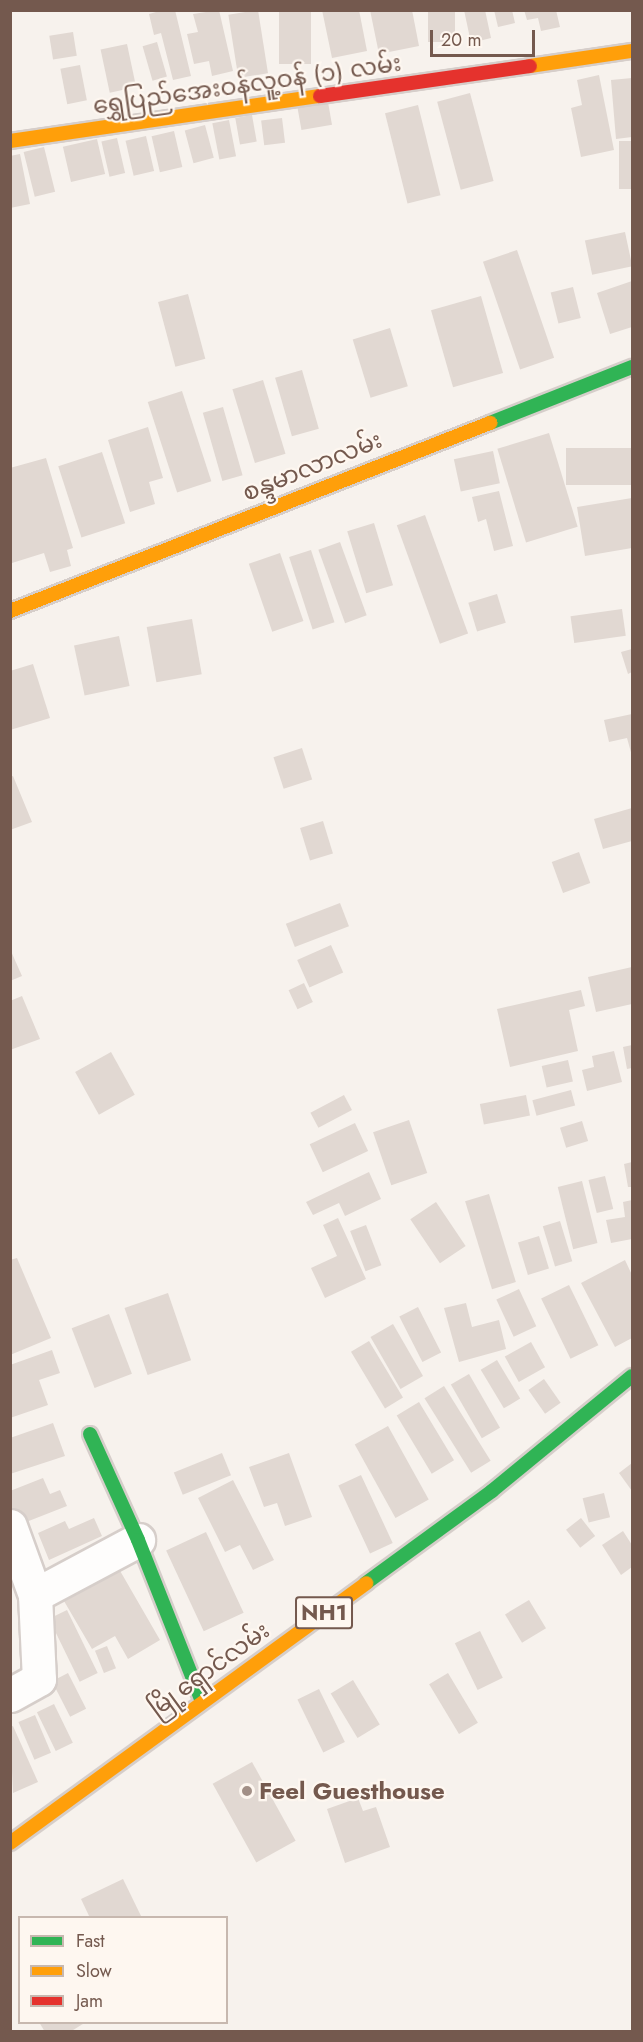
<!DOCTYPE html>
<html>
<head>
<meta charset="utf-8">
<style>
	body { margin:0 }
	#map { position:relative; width:643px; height:2042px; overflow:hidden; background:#f7f2ed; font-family:Jost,"Noto Sans Myanmar",sans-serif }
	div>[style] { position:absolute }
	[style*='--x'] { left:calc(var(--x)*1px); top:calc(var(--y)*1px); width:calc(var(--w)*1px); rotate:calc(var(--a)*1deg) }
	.building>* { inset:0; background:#e1d8d2; transform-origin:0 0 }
	.roads { filter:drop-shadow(2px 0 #d6ceca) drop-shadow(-2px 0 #d6ceca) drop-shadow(0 2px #d6ceca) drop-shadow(0 -2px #d6ceca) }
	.street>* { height:33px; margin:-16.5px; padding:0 16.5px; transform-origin:16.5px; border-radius:16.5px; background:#fefdfc }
	.fast>* { height:14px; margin:-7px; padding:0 7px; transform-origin:7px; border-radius:7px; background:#30b455 }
	.slow>* { height:14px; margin:-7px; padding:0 7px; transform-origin:7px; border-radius:7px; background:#ff9f0a }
	.jam>* { height:14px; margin:-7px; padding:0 7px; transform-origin:7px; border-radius:7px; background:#e5322d }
	.dots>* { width:16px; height:16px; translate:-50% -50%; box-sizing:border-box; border:3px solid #fef7f0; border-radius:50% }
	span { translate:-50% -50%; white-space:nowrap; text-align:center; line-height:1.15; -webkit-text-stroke:4.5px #fef7f0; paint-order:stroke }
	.shield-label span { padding:2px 4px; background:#fef7f0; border:2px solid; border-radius:4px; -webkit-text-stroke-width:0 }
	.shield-label { font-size:22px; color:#74594e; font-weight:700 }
	.street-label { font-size:24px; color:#74594e }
	.poi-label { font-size:24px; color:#74594e; font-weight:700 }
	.left { translate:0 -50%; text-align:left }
	.frame { position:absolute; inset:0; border:12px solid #74594e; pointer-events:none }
	.legend { position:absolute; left:18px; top:1916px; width:210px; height:108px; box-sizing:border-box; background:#fef7f0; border:2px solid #c7b8af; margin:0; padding:8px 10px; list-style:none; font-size:18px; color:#74594e }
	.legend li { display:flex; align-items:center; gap:12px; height:30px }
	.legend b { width:30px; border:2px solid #c7b8af }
	.scale { position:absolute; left:430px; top:30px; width:105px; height:27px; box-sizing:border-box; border:3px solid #74594e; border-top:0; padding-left:8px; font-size:18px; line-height:21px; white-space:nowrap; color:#74594e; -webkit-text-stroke:4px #fef7f0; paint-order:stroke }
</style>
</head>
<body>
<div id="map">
	<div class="building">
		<div style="clip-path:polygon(163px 10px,175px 10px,191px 76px,173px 80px,161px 33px,154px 35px,149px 14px)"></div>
		<div style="clip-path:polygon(219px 10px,233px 71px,212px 76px,209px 61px,194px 64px,187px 34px,198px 32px,193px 14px)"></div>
		<div style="left:258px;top:10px;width:64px;height:30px;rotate:81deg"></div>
		<div style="left:279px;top:10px;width:32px;height:54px"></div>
		<div style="clip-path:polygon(322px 10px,359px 10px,367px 51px,332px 58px)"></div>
		<div style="clip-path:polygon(370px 10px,412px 10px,419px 46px,379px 54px)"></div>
		<div style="left:428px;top:10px;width:27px;height:32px"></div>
		<div style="clip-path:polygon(464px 10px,485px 10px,491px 38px,471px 43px)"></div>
		<div style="clip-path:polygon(494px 10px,512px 10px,515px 23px,498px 27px)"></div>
		<div style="clip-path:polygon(524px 10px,556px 10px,560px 27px,541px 31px,538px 18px,527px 20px)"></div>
		<div style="left:73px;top:32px;width:24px;height:24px;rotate:81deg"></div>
		<div style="left:157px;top:42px;width:36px;height:15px;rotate:74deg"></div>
		<div style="left:127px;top:44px;width:44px;height:27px;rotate:78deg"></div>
		<div style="left:80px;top:65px;width:36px;height:20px;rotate:79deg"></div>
		<div style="clip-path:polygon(599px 75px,614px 150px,581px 157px,571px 108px,582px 105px,577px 80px)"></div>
		<div style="clip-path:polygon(632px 78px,632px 137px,616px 139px,611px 80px)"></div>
		<div style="left:470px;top:93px;width:91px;height:34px;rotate:75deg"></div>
		<div style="left:328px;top:102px;width:23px;height:31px;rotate:80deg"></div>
		<div style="left:418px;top:105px;width:93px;height:34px;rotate:76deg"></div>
		<div style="left:252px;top:115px;width:27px;height:17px;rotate:80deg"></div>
		<div style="left:282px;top:118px;width:25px;height:21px;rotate:83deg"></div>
		<div style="left:229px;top:120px;width:37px;height:17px;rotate:79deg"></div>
		<div style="left:205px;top:125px;width:34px;height:21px;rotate:75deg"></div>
		<div style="left:174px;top:131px;width:37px;height:23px;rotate:77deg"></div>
		<div style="left:146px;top:136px;width:36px;height:21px;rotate:77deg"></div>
		<div style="left:117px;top:138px;width:36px;height:16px;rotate:77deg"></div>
		<div style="left:97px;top:139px;width:36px;height:35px;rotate:77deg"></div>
		<div style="left:619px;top:141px;width:13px;height:48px"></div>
		<div style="left:44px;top:147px;width:46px;height:21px;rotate:76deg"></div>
		<div style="clip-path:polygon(20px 154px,30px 204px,10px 208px,10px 156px)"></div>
		<div style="left:625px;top:232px;width:35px;height:41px;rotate:78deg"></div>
		<div style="left:517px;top:250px;width:114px;height:36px;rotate:71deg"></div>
		<div style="clip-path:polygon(632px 281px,632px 327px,610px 334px,597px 293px)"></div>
		<div style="left:573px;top:287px;width:32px;height:23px;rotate:76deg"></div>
		<div style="left:188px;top:294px;width:67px;height:31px;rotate:75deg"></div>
		<div style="left:481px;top:296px;width:80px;height:52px;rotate:74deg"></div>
		<div style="left:390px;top:328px;width:61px;height:39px;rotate:73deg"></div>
		<div style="left:302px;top:370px;width:61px;height:28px;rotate:74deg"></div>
		<div style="left:263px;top:380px;width:77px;height:32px;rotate:73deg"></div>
		<div style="left:182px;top:391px;width:95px;height:36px;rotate:72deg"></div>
		<div style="left:223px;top:407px;width:71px;height:21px;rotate:74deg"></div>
		<div style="clip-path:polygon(148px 427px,163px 478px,149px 482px,155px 504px,130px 512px,108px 440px)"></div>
		<div style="left:549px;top:433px;width:98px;height:54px;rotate:73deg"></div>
		<div style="left:632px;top:448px;width:37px;height:66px;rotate:90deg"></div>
		<div style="left:493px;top:451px;width:33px;height:40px;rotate:78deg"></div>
		<div style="left:102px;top:452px;width:75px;height:46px;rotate:72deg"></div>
		<div style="clip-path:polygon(46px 458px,73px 548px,67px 550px,71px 566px,50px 572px,44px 553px,12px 563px,10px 558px,10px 468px)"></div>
		<div style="clip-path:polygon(499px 491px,513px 546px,494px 551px,486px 519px,478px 522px,472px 497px)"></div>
		<div style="clip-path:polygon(632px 498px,632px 548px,585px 556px,577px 507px)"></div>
		<div style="left:425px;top:515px;width:126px;height:30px;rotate:70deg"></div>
		<div style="left:374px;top:523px;width:65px;height:28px;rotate:73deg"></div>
		<div style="left:340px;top:542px;width:78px;height:23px;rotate:70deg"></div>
		<div style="left:311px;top:550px;width:76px;height:23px;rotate:72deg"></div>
		<div style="left:280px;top:553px;width:72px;height:33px;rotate:71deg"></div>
		<div style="left:497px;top:594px;width:30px;height:30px;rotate:73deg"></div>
		<div style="left:622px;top:609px;width:27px;height:52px;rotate:82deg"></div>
		<div style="left:192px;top:619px;width:56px;height:46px;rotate:80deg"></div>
		<div style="left:119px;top:636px;width:51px;height:46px;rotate:78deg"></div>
		<div style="clip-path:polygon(632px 649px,632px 672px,628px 674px,621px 652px)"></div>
		<div style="clip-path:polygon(33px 664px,50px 718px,10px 730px,10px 671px)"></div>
		<div style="clip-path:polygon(632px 714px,632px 756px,627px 738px,609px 742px,604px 720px)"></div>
		<div style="left:302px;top:748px;width:33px;height:30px;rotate:72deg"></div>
		<div style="clip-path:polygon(13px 776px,32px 822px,10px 830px,10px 777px)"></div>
		<div style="clip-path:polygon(632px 808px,632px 841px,603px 849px,594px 819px)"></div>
		<div style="left:323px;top:821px;width:34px;height:24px;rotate:73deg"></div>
		<div style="left:579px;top:852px;width:33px;height:29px;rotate:70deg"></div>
		<div style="left:340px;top:903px;width:25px;height:58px;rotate:69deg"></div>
		<div style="left:331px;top:945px;width:30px;height:37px;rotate:66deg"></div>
		<div style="clip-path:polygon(10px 949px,22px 976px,10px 981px)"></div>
		<div style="clip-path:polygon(632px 967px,632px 1004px,596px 1012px,588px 977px)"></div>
		<div style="left:304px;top:983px;width:21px;height:17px;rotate:65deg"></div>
		<div style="clip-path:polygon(581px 990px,585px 1006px,569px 1010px,578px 1051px,510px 1067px,497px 1009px)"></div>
		<div style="clip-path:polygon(22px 996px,40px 1039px,10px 1050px,10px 1001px)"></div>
		<div style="clip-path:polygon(632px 1045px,632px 1068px,627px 1069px,623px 1047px)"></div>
		<div style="clip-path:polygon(614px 1051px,622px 1082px,587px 1091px,582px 1070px,594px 1067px,592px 1056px)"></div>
		<div style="left:111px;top:1052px;width:49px;height:41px;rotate:61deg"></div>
		<div style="left:568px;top:1060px;width:22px;height:27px;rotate:77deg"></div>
		<div style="left:571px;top:1090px;width:16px;height:40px;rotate:75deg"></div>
		<div style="left:344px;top:1095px;width:17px;height:38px;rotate:62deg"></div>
		<div style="left:526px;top:1095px;width:21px;height:47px;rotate:79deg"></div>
		<div style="left:409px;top:1120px;width:56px;height:38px;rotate:71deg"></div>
		<div style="left:582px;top:1121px;width:21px;height:23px;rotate:73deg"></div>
		<div style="left:355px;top:1123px;width:31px;height:50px;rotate:65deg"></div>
		<div style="clip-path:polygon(632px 1162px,632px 1187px,628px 1187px,624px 1164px)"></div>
		<div style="clip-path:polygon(369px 1172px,381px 1199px,345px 1216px,339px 1203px,313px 1215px,306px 1202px)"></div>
		<div style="left:605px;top:1176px;width:34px;height:17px;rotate:76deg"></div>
		<div style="left:582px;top:1181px;width:64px;height:25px;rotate:76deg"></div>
		<div style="left:489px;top:1194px;width:92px;height:25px;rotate:73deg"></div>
		<div style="clip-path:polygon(632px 1200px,632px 1239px,611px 1243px,606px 1220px,625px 1217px,623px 1202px)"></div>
		<div style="left:436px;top:1202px;width:53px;height:31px;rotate:56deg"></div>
		<div style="clip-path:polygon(338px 1218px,366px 1279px,325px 1298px,311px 1268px,337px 1256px,323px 1225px)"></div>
		<div style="left:560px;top:1221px;width:42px;height:18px;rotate:73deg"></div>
		<div style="left:366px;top:1225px;width:43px;height:17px;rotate:69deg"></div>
		<div style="left:539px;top:1236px;width:34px;height:22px;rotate:73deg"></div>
		<div style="clip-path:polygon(17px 1258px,51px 1338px,10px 1355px,10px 1260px)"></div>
		<div style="clip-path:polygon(625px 1260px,632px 1275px,632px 1338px,615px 1347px,581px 1283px)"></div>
		<div style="left:569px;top:1285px;width:67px;height:31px;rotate:64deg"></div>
		<div style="left:519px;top:1289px;width:41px;height:25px;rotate:65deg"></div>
		<div style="left:168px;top:1293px;width:71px;height:46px;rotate:71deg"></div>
		<div style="clip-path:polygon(466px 1303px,472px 1327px,499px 1320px,506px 1349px,459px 1362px,444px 1308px)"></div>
		<div style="left:418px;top:1307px;width:51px;height:21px;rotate:63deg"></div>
		<div style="left:109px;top:1314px;width:64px;height:40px;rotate:69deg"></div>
		<div style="left:393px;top:1324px;width:60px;height:26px;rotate:60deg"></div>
		<div style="left:369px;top:1341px;width:66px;height:21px;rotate:59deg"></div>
		<div style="left:531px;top:1342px;width:29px;height:30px;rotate:61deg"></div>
		<div style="clip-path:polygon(52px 1350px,60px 1373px,39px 1380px,48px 1405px,10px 1418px,10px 1365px)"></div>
		<div style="left:497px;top:1360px;width:45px;height:19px;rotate:59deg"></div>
		<div style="left:469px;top:1374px;width:62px;height:21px;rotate:60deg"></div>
		<div style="left:544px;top:1379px;width:29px;height:19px;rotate:55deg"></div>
		<div style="left:444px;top:1386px;width:88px;height:23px;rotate:58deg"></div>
		<div style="left:419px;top:1402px;width:68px;height:26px;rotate:59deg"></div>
		<div style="clip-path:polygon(53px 1423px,65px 1456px,10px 1474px,10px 1438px)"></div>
		<div style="left:388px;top:1426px;width:84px;height:38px;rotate:61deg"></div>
		<div style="left:222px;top:1453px;width:24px;height:52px;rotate:68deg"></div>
		<div style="clip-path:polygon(289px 1453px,312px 1517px,285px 1526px,277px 1503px,264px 1507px,249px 1467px)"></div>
		<div style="clip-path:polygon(632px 1463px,632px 1491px,619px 1473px)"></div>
		<div style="left:361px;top:1475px;width:75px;height:25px;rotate:65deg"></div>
		<div style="clip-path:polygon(43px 1478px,50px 1494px,60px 1490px,67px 1506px,16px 1526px,10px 1513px,10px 1491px)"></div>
		<div style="clip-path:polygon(233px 1480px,274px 1560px,253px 1570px,240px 1545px,225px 1552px,198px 1498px)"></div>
		<div style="left:604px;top:1493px;width:25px;height:22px;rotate:76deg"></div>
		<div style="clip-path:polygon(94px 1518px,102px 1536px,49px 1560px,38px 1533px,65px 1521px,69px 1529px)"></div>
		<div style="left:581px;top:1518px;width:23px;height:19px;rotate:52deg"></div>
		<div style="clip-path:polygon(623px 1531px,632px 1545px,632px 1567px,621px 1575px,602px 1545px)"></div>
		<div style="left:206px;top:1532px;width:89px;height:44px;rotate:65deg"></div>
		<div style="clip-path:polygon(119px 1569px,160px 1640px,128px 1659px,115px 1636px,92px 1649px,64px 1601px)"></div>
		<div style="left:529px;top:1600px;width:33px;height:28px;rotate:59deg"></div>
		<div style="left:67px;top:1610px;width:70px;height:20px;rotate:64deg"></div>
		<div style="left:480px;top:1631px;width:52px;height:28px;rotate:64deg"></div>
		<div style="left:107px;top:1646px;width:24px;height:13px;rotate:68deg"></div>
		<div style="left:68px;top:1673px;width:40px;height:18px;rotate:63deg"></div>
		<div style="left:448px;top:1673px;width:58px;height:22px;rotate:59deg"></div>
		<div style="left:353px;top:1680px;width:52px;height:26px;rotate:59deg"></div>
		<div style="left:319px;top:1689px;width:59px;height:24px;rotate:64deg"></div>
		<div style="left:54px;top:1704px;width:43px;height:19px;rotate:64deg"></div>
		<div style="left:35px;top:1715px;width:41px;height:18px;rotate:67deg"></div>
		<div style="clip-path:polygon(13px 1726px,38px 1782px,13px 1793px,10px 1727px)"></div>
		<div style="left:252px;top:1762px;width:90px;height:45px;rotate:61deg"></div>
		<div style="clip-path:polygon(358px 1798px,363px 1811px,376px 1807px,390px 1847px,345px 1863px,327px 1809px)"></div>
		<div style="clip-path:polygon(123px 1879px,142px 1918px,90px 1918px,81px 1899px)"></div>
		<div style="clip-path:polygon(39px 2022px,86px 2022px,70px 2032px,45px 2032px)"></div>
	</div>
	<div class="roads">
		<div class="street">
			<div style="--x:10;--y:1526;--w:73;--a:70.1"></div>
			<div style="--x:35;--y:1595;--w:84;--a:87.3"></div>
			<div style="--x:39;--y:1679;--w:33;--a:151"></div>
			<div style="--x:35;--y:1595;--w:117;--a:-28.1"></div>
		</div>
		<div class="fast">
			<div style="--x:490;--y:423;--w:153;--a:-21.5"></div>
			<div style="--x:90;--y:1434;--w:116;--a:65.6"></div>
			<div style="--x:138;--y:1540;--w:174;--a:68.4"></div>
			<div style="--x:366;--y:1583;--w:156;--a:-36.1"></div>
			<div style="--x:492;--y:1491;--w:181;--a:-39.4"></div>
		</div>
		<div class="slow">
			<div style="--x:530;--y:66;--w:103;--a:-8.4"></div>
			<div style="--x:10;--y:141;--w:313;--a:-8.3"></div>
			<div style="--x:10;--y:611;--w:516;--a:-21.39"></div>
			<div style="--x:10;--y:1843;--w:441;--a:-36.1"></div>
		</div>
		<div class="jam">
			<div style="--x:320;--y:96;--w:212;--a:-8.1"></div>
		</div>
	</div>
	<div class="dots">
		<div style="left:247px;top:1791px;background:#a28f86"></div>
	</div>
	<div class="shield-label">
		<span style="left:324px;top:1613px">NH1</span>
	</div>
	<div class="street-label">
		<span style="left:247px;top:84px;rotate:-8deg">ရွှေပြည်အေးဝန်လူ့ဝန် (၁) လမ်း</span>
		<span style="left:312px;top:466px;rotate:-22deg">စန္ဒမာလာလမ်း</span>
		<span style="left:209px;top:1669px;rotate:-36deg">မြို့ရှောင်လမ်း</span>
	</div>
	<div class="poi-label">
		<span class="left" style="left:259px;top:1791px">Feel Guesthouse</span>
	</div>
	<div class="frame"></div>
	<ul class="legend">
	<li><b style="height:8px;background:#30b455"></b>Fast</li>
	<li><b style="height:8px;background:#ff9f0a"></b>Slow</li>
	<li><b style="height:8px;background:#e5322d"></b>Jam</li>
	</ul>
	<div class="scale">20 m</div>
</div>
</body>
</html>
